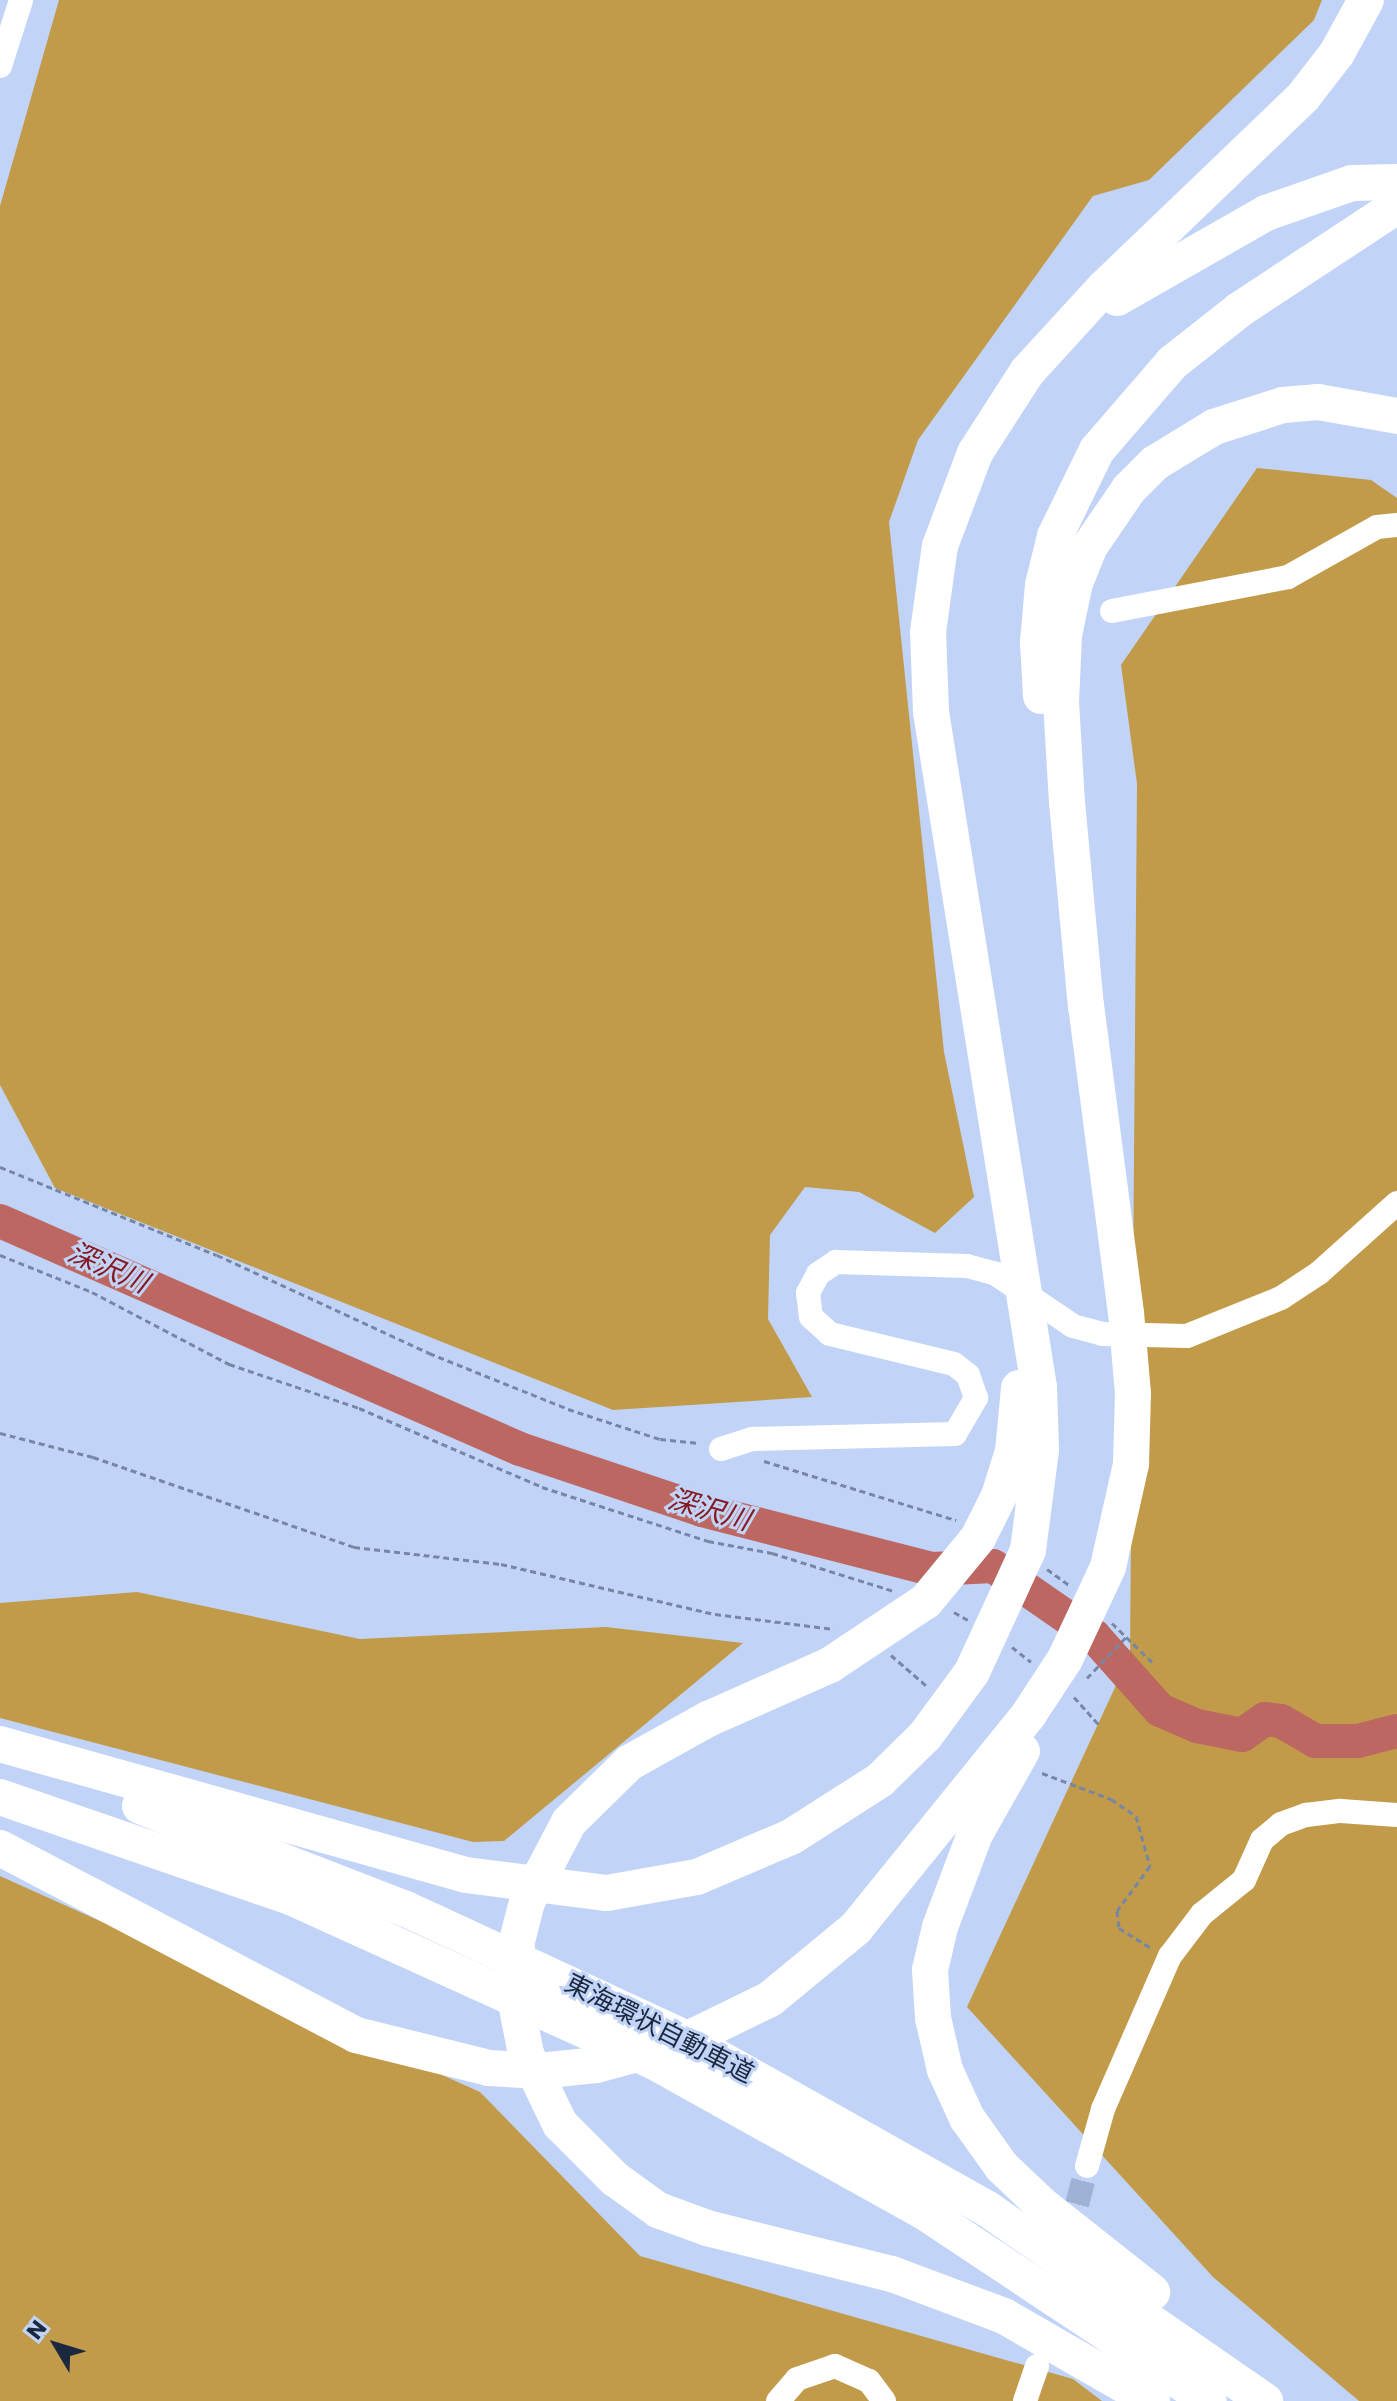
<!DOCTYPE html>
<html>
<head>
<meta charset="utf-8">
<style>
	body { margin:0 }
	#map { position:relative; width:1397px; height:2401px; overflow:hidden; background:#c1d4f8; font-family:Poppins,"Noto Sans JP",sans-serif }
	div>[style] { position:absolute }
	[style*='--x'] { left:calc(var(--x)*1px); top:calc(var(--y)*1px); width:calc(var(--w)*1px); rotate:calc(var(--a)*1deg) }
	.forest>* { inset:0; background:#c19b49 }
	.river>* { height:34px; margin:-17px; padding:0 17px; transform-origin:17px; border-radius:17px; background:#bd6763 }
	.minor-tunnel>* { height:24px; margin-top:-12px; transform-origin:0; background:repeating-linear-gradient(90deg,#a0b2d3 0 24px,transparent 0 36px) }
	.path>* { height:3px; margin-top:-1.5px; transform-origin:0; background:repeating-linear-gradient(90deg,#7786a5 0 6px,transparent 0 10px) }
	.minor>* { height:24px; margin:-12px; padding:0 12px; transform-origin:12px; border-radius:12px; background:#fff }
	.highway>* { height:36px; margin:-18px; padding:0 18px; transform-origin:18px; border-radius:18px; background:#fff }
	span { translate:-50% -50%; white-space:nowrap; text-align:center; line-height:1.15; -webkit-text-stroke:6px #c1d4f8; paint-order:stroke }
	.street-label { font-size:26px; color:#1c283f }
	.water-label { font-size:28px; color:#851b20; font-style:italic }
	.north { position:absolute; left:16px; top:2305px; width:80px; height:80px; -webkit-text-stroke:6px #c1d4f8; paint-order:stroke; rotate:308deg; font-size:22px; font-weight:700; line-height:32px; text-align:center; color:#1c283f }
	.north::after { content:''; display:block; margin:auto; width:28px; height:36px; background:#1c283f; clip-path:polygon(50% 0,100% 100%,50% 72%,0 100%) }
</style>
</head>
<body>
<div id="map">
	<div class="forest">
		<div style="clip-path:polygon(59px 0,1322px 0,1314px 20px,1149px 180px,1093px 196px,918px 440px,889px 522px,944px 1052px,974px 1197px,935px 1233px,859px 1192px,805px 1187px,770px 1235px,768px 1319px,812px 1397px,613px 1410px,55px 1188px,0 1085px,0 206px)"></div>
		<div style="clip-path:polygon(1257px 468px,1371px 480px,1397px 498px,1397px 2401px,1359px 2401px,1213px 2277px,967px 2007px,1130px 1655px,1137px 784px,1121px 665px)"></div>
		<div style="clip-path:polygon(137px 1592px,360px 1639px,606px 1627px,743px 1643px,504px 1841px,473px 1842px,0 1718px,0 1603px)"></div>
		<div style="clip-path:polygon(0 1876px,480px 2092px,640px 2256px,1073px 2379px,1102px 2401px,0 2401px)"></div>
	</div>
	<div class="river">
		<div style="--x:0;--y:1221;--w:568;--a:23.68"></div>
		<div style="--x:520;--y:1449;--w:192;--a:18.5"></div>
		<div style="--x:702;--y:1510;--w:237;--a:14.4"></div>
		<div style="--x:932;--y:1569;--w:61;--a:-2.8"></div>
		<div style="--x:993;--y:1566;--w:123;--a:34.7"></div>
		<div style="--x:1094;--y:1636;--w:99;--a:48.3"></div>
		<div style="--x:1160;--y:1710;--w:40;--a:23.4"></div>
		<div style="--x:1197;--y:1726;--w:46;--a:11.3"></div>
		<div style="--x:1242;--y:1735;--w:28;--a:-35"></div>
		<div style="--x:1265;--y:1719;--w:16;--a:7"></div>
		<div style="--x:1281;--y:1721;--w:39;--a:30"></div>
		<div style="--x:1315;--y:1741;--w:43;--a:0"></div>
		<div style="--x:1358;--y:1741;--w:40;--a:-14.4"></div>
	</div>
	<div class="minor-tunnel">
		<div style="--x:1068;--y:2239;--w:75;--a:-75.4"></div>
	</div>
	<div class="path">
		<div style="--x:0;--y:1167;--w:234;--a:22.1"></div>
		<div style="--x:217;--y:1255;--w:234;--a:24.8"></div>
		<div style="--x:429;--y:1353;--w:150;--a:21.9"></div>
		<div style="--x:568;--y:1409;--w:97;--a:18.1"></div>
		<div style="--x:660;--y:1439;--w:39;--a:6"></div>
		<div style="--x:0;--y:1255;--w:99;--a:21.9"></div>
		<div style="--x:92;--y:1292;--w:155;--a:27.7"></div>
		<div style="--x:229;--y:1364;--w:137;--a:18.7"></div>
		<div style="--x:359;--y:1408;--w:199;--a:23.3"></div>
		<div style="--x:542;--y:1487;--w:175;--a:18"></div>
		<div style="--x:708;--y:1541;--w:65;--a:10.6"></div>
		<div style="--x:772;--y:1553;--w:128;--a:17.3"></div>
		<div style="--x:0;--y:1433;--w:96;--a:14.5"></div>
		<div style="--x:93;--y:1457;--w:276;--a:19"></div>
		<div style="--x:354;--y:1547;--w:148;--a:6.6"></div>
		<div style="--x:501;--y:1564;--w:220;--a:13.2"></div>
		<div style="--x:715;--y:1614;--w:120;--a:7.2"></div>
		<div style="--x:764;--y:1461;--w:201;--a:17.1"></div>
		<div style="--x:1047;--y:1569;--w:29;--a:36"></div>
		<div style="--x:954;--y:1612;--w:16;--a:30"></div>
		<div style="--x:1112;--y:1623;--w:56;--a:44.3"></div>
		<div style="--x:1012;--y:1647;--w:24;--a:38"></div>
		<div style="--x:891;--y:1655;--w:49;--a:40.9"></div>
		<div style="--x:1087;--y:1678;--w:57;--a:-46.4"></div>
		<div style="--x:1074;--y:1697;--w:40;--a:48"></div>
		<div style="--x:1042;--y:1773;--w:74;--a:20.6"></div>
		<div style="--x:1111;--y:1799;--w:30;--a:34"></div>
		<div style="--x:1136;--y:1816;--w:52;--a:74.4"></div>
		<div style="--x:1150;--y:1866;--w:56;--a:126.3"></div>
		<div style="--x:1117;--y:1911;--w:17;--a:83"></div>
		<div style="--x:1119;--y:1928;--w:38;--a:32"></div>
	</div>
	<div class="minor">
		<div style="--x:0;--y:66;--w:69;--a:-72.3"></div>
		<div style="--x:1112;--y:611;--w:179;--a:-10.9"></div>
		<div style="--x:1288;--y:577;--w:102;--a:-29.3"></div>
		<div style="--x:1377;--y:527;--w:20;--a:-6"></div>
		<div style="--x:721;--y:1449;--w:33;--a:-18"></div>
		<div style="--x:752;--y:1439;--w:203;--a:-1.4"></div>
		<div style="--x:955;--y:1434;--w:42;--a:-59.7"></div>
		<div style="--x:976;--y:1398;--w:24;--a:-109"></div>
		<div style="--x:968;--y:1375;--w:18;--a:-142"></div>
		<div style="--x:954;--y:1364;--w:128;--a:-166.4"></div>
		<div style="--x:830;--y:1334;--w:25;--a:-138"></div>
		<div style="--x:811;--y:1317;--w:24;--a:-97"></div>
		<div style="--x:808;--y:1293;--w:21;--a:-62"></div>
		<div style="--x:818;--y:1274;--w:22;--a:-34"></div>
		<div style="--x:836;--y:1262;--w:131;--a:1.7"></div>
		<div style="--x:967;--y:1266;--w:30;--a:15"></div>
		<div style="--x:996;--y:1274;--w:93;--a:34"></div>
		<div style="--x:1073;--y:1326;--w:30;--a:15"></div>
		<div style="--x:1102;--y:1334;--w:85;--a:1.3"></div>
		<div style="--x:1187;--y:1336;--w:101;--a:-22"></div>
		<div style="--x:1281;--y:1298;--w:45;--a:-33.3"></div>
		<div style="--x:1319;--y:1273;--w:105;--a:-41.9"></div>
		<div style="--x:1087;--y:2166;--w:59;--a:-74.3"></div>
		<div style="--x:1103;--y:2109;--w:167;--a:-66.4"></div>
		<div style="--x:1170;--y:1956;--w:53;--a:-52.7"></div>
		<div style="--x:1202;--y:1914;--w:54;--a:-39"></div>
		<div style="--x:1244;--y:1880;--w:44;--a:-65.8"></div>
		<div style="--x:1262;--y:1840;--w:25;--a:-40"></div>
		<div style="--x:1281;--y:1824;--w:27;--a:-20"></div>
		<div style="--x:1306;--y:1815;--w:35;--a:-7"></div>
		<div style="--x:1341;--y:1811;--w:56;--a:4.1"></div>
		<div style="--x:778;--y:2401;--w:29;--a:-49"></div>
		<div style="--x:797;--y:2379;--w:40;--a:-18.9"></div>
		<div style="--x:835;--y:2366;--w:37;--a:24"></div>
		<div style="--x:869;--y:2381;--w:25;--a:53"></div>
		<div style="--x:1025;--y:2401;--w:37;--a:-71"></div>
	</div>
	<div class="highway">
		<div style="--x:1117;--y:298;--w:172;--a:-29.7"></div>
		<div style="--x:1266;--y:213;--w:91;--a:-19.2"></div>
		<div style="--x:1352;--y:183;--w:45;--a:-1.3"></div>
		<div style="--x:1041;--y:696;--w:54;--a:-93.2"></div>
		<div style="--x:1038;--y:642;--w:57;--a:-85"></div>
		<div style="--x:1043;--y:585;--w:50;--a:-76.2"></div>
		<div style="--x:1055;--y:536;--w:96;--a:-64"></div>
		<div style="--x:1097;--y:450;--w:115;--a:-49.2"></div>
		<div style="--x:1172;--y:363;--w:85;--a:-38.3"></div>
		<div style="--x:1239;--y:310;--w:189;--a:-33.4"></div>
		<div style="--x:1019;--y:1388;--w:63;--a:95.4"></div>
		<div style="--x:1013;--y:1451;--w:47;--a:107.3"></div>
		<div style="--x:999;--y:1496;--w:47;--a:116.6"></div>
		<div style="--x:978;--y:1538;--w:82;--a:129.5"></div>
		<div style="--x:926;--y:1601;--w:115;--a:146.3"></div>
		<div style="--x:830;--y:1665;--w:133;--a:156.1"></div>
		<div style="--x:708;--y:1719;--w:90;--a:150.9"></div>
		<div style="--x:629;--y:1763;--w:84;--a:135.5"></div>
		<div style="--x:569;--y:1822;--w:90;--a:117.7"></div>
		<div style="--x:527;--y:1902;--w:40;--a:104.4"></div>
		<div style="--x:517;--y:1941;--w:62;--a:90.9"></div>
		<div style="--x:516;--y:2003;--w:52;--a:78.9"></div>
		<div style="--x:526;--y:2054;--w:78;--a:64.1"></div>
		<div style="--x:560;--y:2124;--w:78;--a:45"></div>
		<div style="--x:615;--y:2179;--w:53;--a:35.8"></div>
		<div style="--x:658;--y:2210;--w:52;--a:20.2"></div>
		<div style="--x:707;--y:2228;--w:191;--a:14"></div>
		<div style="--x:892;--y:2274;--w:120;--a:20.6"></div>
		<div style="--x:1004;--y:2316;--w:171;--a:29.9"></div>
		<div style="--x:0;--y:1744;--w:484;--a:15.7"></div>
		<div style="--x:466;--y:1875;--w:142;--a:7.3"></div>
		<div style="--x:607;--y:1893;--w:91;--a:-10.1"></div>
		<div style="--x:697;--y:1877;--w:102;--a:-23.1"></div>
		<div style="--x:791;--y:1837;--w:106;--a:-32.6"></div>
		<div style="--x:880;--y:1780;--w:63;--a:-44.4"></div>
		<div style="--x:925;--y:1736;--w:79;--a:-53.7"></div>
		<div style="--x:972;--y:1672;--w:134;--a:-65.3"></div>
		<div style="--x:1028;--y:1550;--w:101;--a:-82.6"></div>
		<div style="--x:1041;--y:1450;--w:63;--a:-91.8"></div>
		<div style="--x:1039;--y:1387;--w:684;--a:-99.09"></div>
		<div style="--x:931;--y:712;--w:80;--a:-92.1"></div>
		<div style="--x:928;--y:632;--w:87;--a:-82.1"></div>
		<div style="--x:940;--y:546;--w:99;--a:-69.4"></div>
		<div style="--x:975;--y:453;--w:96;--a:-57.3"></div>
		<div style="--x:1027;--y:372;--w:115;--a:-47.5"></div>
		<div style="--x:1105;--y:287;--w:274;--a:-43.8"></div>
		<div style="--x:1303;--y:97;--w:56;--a:-52.3"></div>
		<div style="--x:1337;--y:53;--w:60;--a:-61.3"></div>
		<div style="--x:1022;--y:1751;--w:95;--a:119.5"></div>
		<div style="--x:975;--y:1834;--w:99;--a:110.6"></div>
		<div style="--x:940;--y:1927;--w:44;--a:103.1"></div>
		<div style="--x:930;--y:1970;--w:48;--a:86.4"></div>
		<div style="--x:933;--y:2018;--w:53;--a:77"></div>
		<div style="--x:945;--y:2070;--w:53;--a:65.4"></div>
		<div style="--x:967;--y:2118;--w:60;--a:54.5"></div>
		<div style="--x:1002;--y:2167;--w:54;--a:43.5"></div>
		<div style="--x:1041;--y:2204;--w:142;--a:38.4"></div>
		<div style="--x:0;--y:1797;--w:310;--a:19"></div>
		<div style="--x:293;--y:1898;--w:395;--a:24.4"></div>
		<div style="--x:653;--y:2061;--w:309;--a:29.1"></div>
		<div style="--x:923;--y:2211;--w:343;--a:33.6"></div>
		<div style="--x:140;--y:1806;--w:285;--a:21.2"></div>
		<div style="--x:406;--y:1909;--w:298;--a:24.8"></div>
		<div style="--x:676;--y:2034;--w:359;--a:29.3"></div>
		<div style="--x:989;--y:2210;--w:336;--a:34.7"></div>
		<div style="--x:0;--y:1848;--w:402;--a:27.7"></div>
		<div style="--x:356;--y:2035;--w:137;--a:13.9"></div>
		<div style="--x:489;--y:2068;--w:50;--a:3.4"></div>
		<div style="--x:539;--y:2071;--w:57;--a:-6"></div>
		<div style="--x:596;--y:2065;--w:89;--a:-15"></div>
		<div style="--x:682;--y:2042;--w:98;--a:-26"></div>
		<div style="--x:770;--y:1999;--w:112;--a:-39.5"></div>
		<div style="--x:856;--y:1928;--w:275;--a:-51"></div>
		<div style="--x:1029;--y:1714;--w:66;--a:-56.8"></div>
		<div style="--x:1065;--y:1659;--w:102;--a:-64.9"></div>
		<div style="--x:1108;--y:1567;--w:106;--a:-77.4"></div>
		<div style="--x:1131;--y:1464;--w:70;--a:-88.4"></div>
		<div style="--x:1133;--y:1394;--w:81;--a:-94.9"></div>
		<div style="--x:1126;--y:1313;--w:309;--a:-97.4"></div>
		<div style="--x:1086;--y:1007;--w:205;--a:-95.3"></div>
		<div style="--x:1067;--y:803;--w:101;--a:-93.4"></div>
		<div style="--x:1061;--y:702;--w:67;--a:-87.4"></div>
		<div style="--x:1064;--y:635;--w:53;--a:-78.1"></div>
		<div style="--x:1075;--y:583;--w:40;--a:-68"></div>
		<div style="--x:1090;--y:546;--w:69;--a:-55.6"></div>
		<div style="--x:1129;--y:489;--w:37;--a:-45"></div>
		<div style="--x:1155;--y:463;--w:69;--a:-31.4"></div>
		<div style="--x:1214;--y:427;--w:72;--a:-17.7"></div>
		<div style="--x:1283;--y:405;--w:35;--a:-5"></div>
		<div style="--x:1318;--y:402;--w:80;--a:10"></div>
	</div>
	<div class="street-label">
		<span style="left:659px;top:2029px;rotate:27deg">東海環状自動車道</span>
	</div>
	<div class="water-label">
		<span style="left:108px;top:1268px;rotate:24deg">深沢川</span>
		<span style="left:709px;top:1510px;rotate:16deg">深沢川</span>
	</div>
	<div class="north">N</div>
</div>
</body>
</html>
